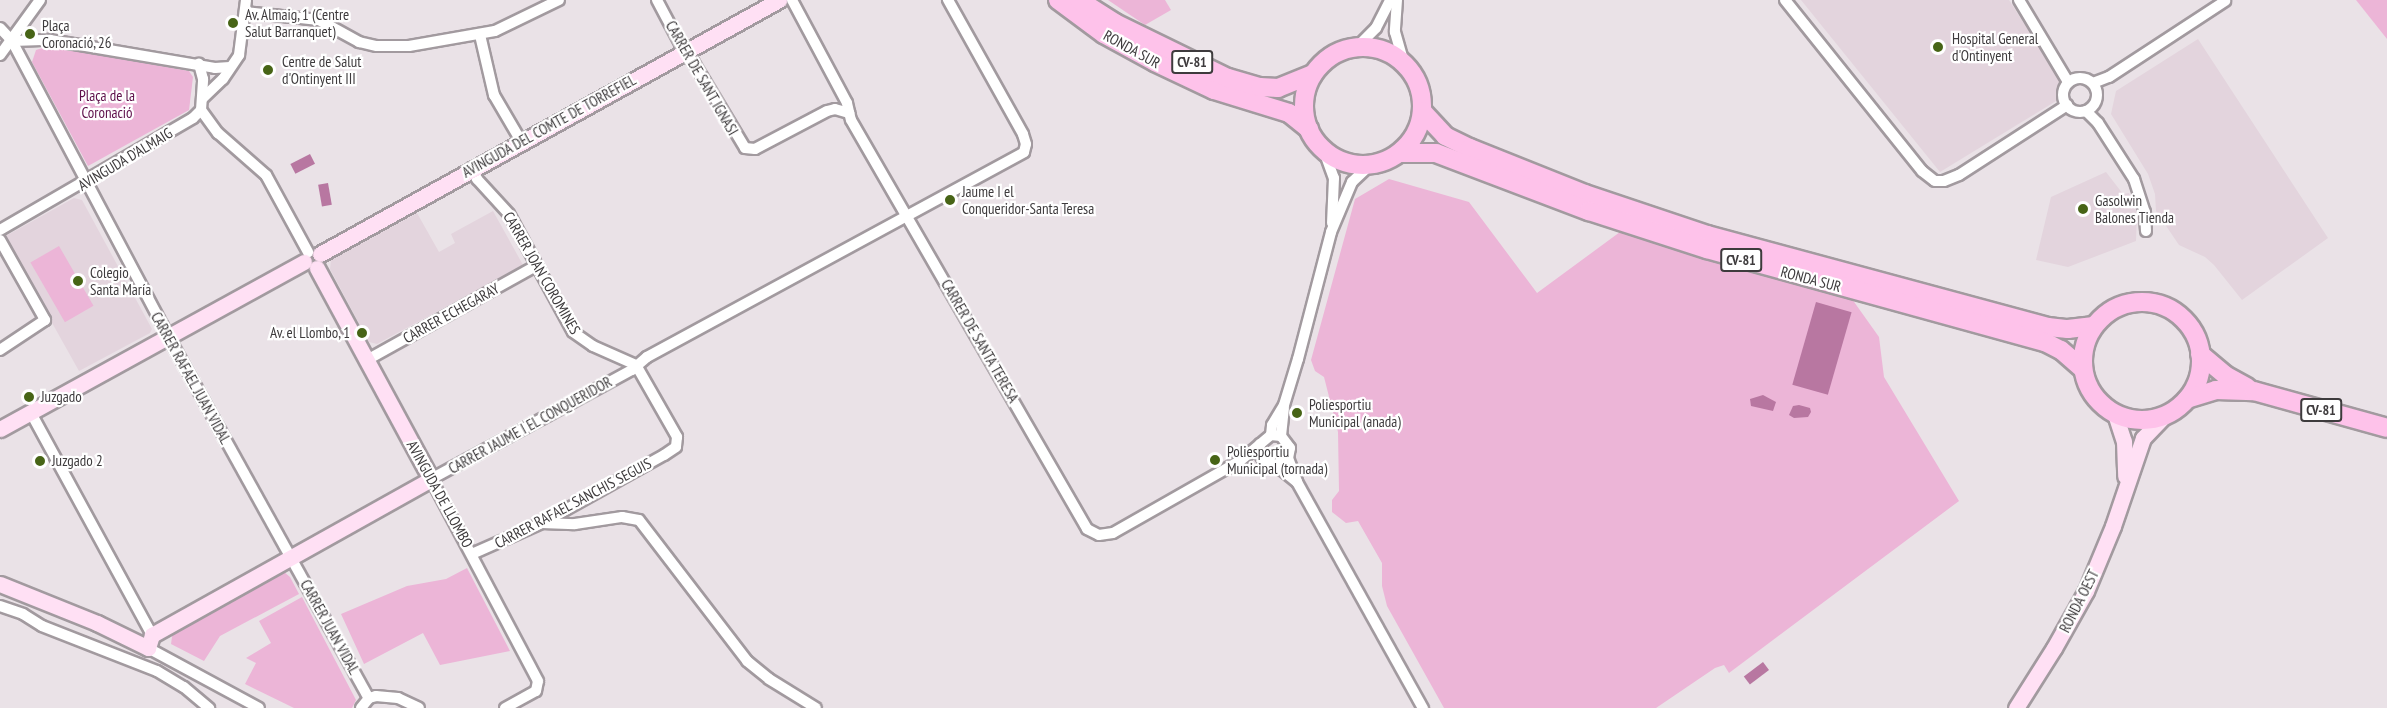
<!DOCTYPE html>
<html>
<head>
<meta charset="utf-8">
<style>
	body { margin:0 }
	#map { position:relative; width:2387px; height:708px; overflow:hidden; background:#eae2e7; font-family:"PT Sans Narrow",sans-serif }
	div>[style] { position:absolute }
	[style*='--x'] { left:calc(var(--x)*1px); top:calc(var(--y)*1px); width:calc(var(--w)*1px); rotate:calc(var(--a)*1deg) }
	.built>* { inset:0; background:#e3d4dd }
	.green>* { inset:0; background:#ecb5d7; transform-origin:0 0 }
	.water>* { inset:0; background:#b877a1; transform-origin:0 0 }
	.roads { filter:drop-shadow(2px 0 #a29a9f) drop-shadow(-2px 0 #a29a9f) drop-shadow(0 2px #a29a9f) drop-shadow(0 -2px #a29a9f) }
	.street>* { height:10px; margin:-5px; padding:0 5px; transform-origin:5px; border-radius:5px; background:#fff }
	.street>.ring { margin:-5px; padding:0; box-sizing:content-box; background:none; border:10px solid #fff; border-radius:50% }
	.secondary>* { height:15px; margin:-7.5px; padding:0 7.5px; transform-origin:7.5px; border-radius:7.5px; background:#ffe0f4 }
	.primary>* { height:18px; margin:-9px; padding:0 9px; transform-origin:9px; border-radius:9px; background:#fec2ea }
	.primary>.ring { margin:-9px; padding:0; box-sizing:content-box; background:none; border:18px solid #fec2ea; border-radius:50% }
	.dots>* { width:16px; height:16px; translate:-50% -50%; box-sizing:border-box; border:3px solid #fff; border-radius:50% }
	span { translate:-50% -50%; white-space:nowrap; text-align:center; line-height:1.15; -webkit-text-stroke:4.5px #fff; paint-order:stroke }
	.shield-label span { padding:2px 4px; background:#fff; border:2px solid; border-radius:4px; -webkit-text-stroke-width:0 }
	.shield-label { font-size:14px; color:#3e3b3d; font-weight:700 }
	.poi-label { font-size:15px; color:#3e3b3d }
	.left { translate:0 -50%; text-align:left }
	.right { translate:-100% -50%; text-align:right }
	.street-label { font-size:15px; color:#3e3b3d }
	.park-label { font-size:15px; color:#5e0f4a }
</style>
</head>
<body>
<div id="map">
	<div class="built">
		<div style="clip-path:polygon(1801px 0,2009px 0,2069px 93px,1940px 172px)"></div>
		<div style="clip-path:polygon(2198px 39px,2328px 238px,2242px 300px,2214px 265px,2205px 257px,2179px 245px,2156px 211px,2155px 194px,2148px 174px,2111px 114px,2116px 91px)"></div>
		<div style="clip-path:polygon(2106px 172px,2123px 194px,2129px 193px,2137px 214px,2136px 241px,2068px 267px,2036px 260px,2051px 197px)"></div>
		<div style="clip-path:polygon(74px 198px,82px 200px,152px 329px,150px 333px,79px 371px,4px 237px)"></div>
		<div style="clip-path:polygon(493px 211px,523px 265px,377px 344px,369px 342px,330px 269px,331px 260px,417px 213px,439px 252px,455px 243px,451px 234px)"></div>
	</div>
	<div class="green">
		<div style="clip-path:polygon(1108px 0,1165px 0,1171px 10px,1145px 25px)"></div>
		<div style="clip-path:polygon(2356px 0,2387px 0,2387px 39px)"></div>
		<div style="clip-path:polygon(49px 46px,189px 71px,193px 77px,189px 110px,88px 166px,32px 62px,36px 50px)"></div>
		<div style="clip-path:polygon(1389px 179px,1469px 202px,1537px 293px,1620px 232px,1852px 299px,1879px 337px,1884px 377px,1959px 501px,1729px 673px,1724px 665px,1715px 668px,1656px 708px,1444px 708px,1387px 606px,1382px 586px,1382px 563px,1358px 521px,1346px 523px,1332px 512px,1332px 500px,1339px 491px,1338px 432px,1324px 377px,1315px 371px,1311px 360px,1355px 199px)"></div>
		<div style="left:59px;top:246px;width:69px;height:33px;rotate:60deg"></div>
		<div style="clip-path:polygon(467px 568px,510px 651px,440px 665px,423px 633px,364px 664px,341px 614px,407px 586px,446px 579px)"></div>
		<div style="clip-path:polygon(283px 571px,290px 577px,299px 594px,220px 636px,204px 661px,171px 644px,173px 630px)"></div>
		<div style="clip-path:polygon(302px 597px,356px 700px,352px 708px,294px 708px,245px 684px,256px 663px,246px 658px,271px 643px,259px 621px)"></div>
	</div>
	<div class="water">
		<div style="left:310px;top:154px;width:11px;height:22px;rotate:63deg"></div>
		<div style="left:328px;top:183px;width:22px;height:10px;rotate:80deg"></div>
		<div style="left:1816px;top:302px;width:37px;height:86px;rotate:16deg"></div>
		<div style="clip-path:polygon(1763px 395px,1776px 402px,1773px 411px,1751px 406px,1750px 399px)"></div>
		<div style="clip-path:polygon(1799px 405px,1810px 408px,1811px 412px,1808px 417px,1794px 418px,1789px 415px,1793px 406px)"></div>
		<div style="left:1763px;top:662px;width:10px;height:24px;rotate:53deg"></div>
	</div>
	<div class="roads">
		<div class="street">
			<div style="--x:657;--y:0;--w:58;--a:62.1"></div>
			<div style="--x:684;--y:51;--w:16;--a:50"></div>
			<div style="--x:694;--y:63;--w:99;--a:59"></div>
			<div style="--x:745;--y:148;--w:10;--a:6"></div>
			<div style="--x:755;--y:149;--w:81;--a:-27.8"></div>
			<div style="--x:827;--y:111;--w:8;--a:-14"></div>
			<div style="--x:835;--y:109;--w:15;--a:16"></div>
			<div style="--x:792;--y:0;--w:117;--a:61.9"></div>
			<div style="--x:847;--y:103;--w:17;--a:77"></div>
			<div style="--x:851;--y:120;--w:472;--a:60"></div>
			<div style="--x:1087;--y:529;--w:13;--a:27"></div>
			<div style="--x:1099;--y:535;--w:14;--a:-8"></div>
			<div style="--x:1113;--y:533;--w:146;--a:-29.6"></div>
			<div style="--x:1240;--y:461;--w:40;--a:-40"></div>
			<div style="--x:1271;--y:435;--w:10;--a:6"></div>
			<div style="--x:1281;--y:436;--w:15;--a:53"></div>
			<div style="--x:1290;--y:448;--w:10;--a:101"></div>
			<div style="--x:1288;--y:458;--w:14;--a:150"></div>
			<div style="--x:1397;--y:0;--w:32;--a:94"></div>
			<div style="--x:1395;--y:32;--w:32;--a:74"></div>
			<div style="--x:1785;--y:0;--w:219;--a:51.3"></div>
			<div style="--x:1922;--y:171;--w:16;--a:38"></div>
			<div style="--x:1935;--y:181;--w:9;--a:0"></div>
			<div style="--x:1944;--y:181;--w:16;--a:-22"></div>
			<div style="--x:1959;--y:175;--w:129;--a:-32.9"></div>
			<div style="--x:2019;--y:0;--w:96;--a:59.1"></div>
			<div style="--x:245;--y:12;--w:74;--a:6.2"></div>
			<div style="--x:319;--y:20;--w:46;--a:28.8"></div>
			<div style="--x:359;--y:42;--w:18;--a:13"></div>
			<div style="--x:377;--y:46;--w:32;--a:0"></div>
			<div style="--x:409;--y:46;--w:87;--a:-9.9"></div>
			<div style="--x:495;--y:31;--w:71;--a:-25.8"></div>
			<div style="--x:0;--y:28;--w:18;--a:47"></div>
			<div style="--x:12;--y:41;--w:334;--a:62.1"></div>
			<div style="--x:168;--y:336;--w:414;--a:61"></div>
			<div style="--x:480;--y:35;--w:62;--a:76.9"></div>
			<div style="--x:494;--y:95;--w:53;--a:59.6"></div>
			<div style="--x:12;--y:41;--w:38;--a:-2"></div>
			<div style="--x:50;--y:40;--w:167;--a:9.6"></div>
			<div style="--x:215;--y:68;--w:15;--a:-4"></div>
			<div style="--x:1357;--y:47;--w:27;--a:-45"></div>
			<div style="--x:1376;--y:28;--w:31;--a:-63"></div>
			<div style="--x:0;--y:55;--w:68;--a:-54"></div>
			<div class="ring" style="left:2063px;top:78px;width:24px;height:24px"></div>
			<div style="--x:2093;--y:83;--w:17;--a:-21"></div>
			<div style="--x:2109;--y:77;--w:139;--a:-33.2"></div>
			<div style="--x:202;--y:99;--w:29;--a:-44"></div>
			<div style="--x:223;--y:79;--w:29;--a:-56"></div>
			<div style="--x:239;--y:55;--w:55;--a:-82.7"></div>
			<div style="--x:201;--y:110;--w:29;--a:54"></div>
			<div style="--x:218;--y:133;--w:64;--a:41.2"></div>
			<div style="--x:266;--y:175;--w:88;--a:61.4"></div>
			<div style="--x:2086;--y:111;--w:17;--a:45"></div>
			<div style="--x:2098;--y:123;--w:67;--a:57.3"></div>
			<div style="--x:2134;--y:179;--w:35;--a:72"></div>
			<div style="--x:2145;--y:212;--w:19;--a:87"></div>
			<div style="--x:1324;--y:151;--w:29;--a:70"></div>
			<div style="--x:1334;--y:178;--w:45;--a:92.5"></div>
			<div style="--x:471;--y:168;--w:13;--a:61"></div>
			<div style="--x:477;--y:179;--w:47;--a:47.6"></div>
			<div style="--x:509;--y:214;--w:134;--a:61.5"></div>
			<div style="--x:573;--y:332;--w:24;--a:35"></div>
			<div style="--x:593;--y:346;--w:47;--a:23.8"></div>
			<div style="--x:636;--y:365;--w:83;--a:60.3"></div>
			<div style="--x:677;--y:437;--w:10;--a:96"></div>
			<div style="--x:676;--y:447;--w:14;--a:146"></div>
			<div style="--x:664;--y:455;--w:140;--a:150.9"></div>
			<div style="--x:542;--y:523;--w:77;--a:156.1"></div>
			<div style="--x:0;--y:230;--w:223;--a:-30.1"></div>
			<div style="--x:193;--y:118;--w:11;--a:-45"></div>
			<div style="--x:201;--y:110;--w:31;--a:-86"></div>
			<div style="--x:203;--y:79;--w:16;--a:-105"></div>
			<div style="--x:0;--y:240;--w:92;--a:60.6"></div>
			<div style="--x:45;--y:320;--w:54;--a:146.3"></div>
			<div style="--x:367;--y:360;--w:193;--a:-29.1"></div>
			<div style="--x:31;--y:413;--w:253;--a:61.4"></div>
			<div style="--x:1271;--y:435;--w:10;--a:-84"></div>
			<div style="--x:1272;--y:425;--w:23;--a:-59"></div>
			<div style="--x:1284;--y:405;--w:48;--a:-73.1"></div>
			<div style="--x:1298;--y:359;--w:131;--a:-75.4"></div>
			<div style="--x:1331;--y:232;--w:54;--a:-67.2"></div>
			<div style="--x:1352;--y:182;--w:25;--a:-43"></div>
			<div style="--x:1281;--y:436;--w:28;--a:-84"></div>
			<div style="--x:1260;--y:444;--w:9;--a:96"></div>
			<div style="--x:1259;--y:453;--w:9;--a:58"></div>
			<div style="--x:1264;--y:461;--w:13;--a:18"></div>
			<div style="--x:1276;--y:465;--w:27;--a:39"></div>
			<div style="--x:1288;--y:458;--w:26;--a:69"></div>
			<div style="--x:1297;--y:482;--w:259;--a:60.9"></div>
			<div style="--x:542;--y:523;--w:33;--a:2"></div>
			<div style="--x:575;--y:524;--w:48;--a:-8.5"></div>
			<div style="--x:622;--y:517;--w:17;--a:10"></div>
			<div style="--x:639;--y:520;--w:178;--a:52.5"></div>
			<div style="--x:747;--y:661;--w:28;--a:39"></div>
			<div style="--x:769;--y:679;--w:55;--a:31.7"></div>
			<div style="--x:0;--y:606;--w:24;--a:19"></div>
			<div style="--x:23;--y:614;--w:22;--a:32"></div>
			<div style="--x:42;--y:626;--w:123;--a:21.4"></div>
			<div style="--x:157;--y:671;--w:31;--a:31"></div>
			<div style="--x:184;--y:687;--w:33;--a:40"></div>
			<div style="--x:148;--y:648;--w:126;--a:28.4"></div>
			<div style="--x:361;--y:708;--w:13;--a:-51"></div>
			<div style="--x:369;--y:698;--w:7;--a:-16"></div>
			<div style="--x:376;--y:696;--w:22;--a:5"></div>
			<div style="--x:398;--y:698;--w:23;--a:25"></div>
			<div style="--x:505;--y:708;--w:35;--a:-29"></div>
			<div style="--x:536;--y:691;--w:10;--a:-79"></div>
			<div style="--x:538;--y:681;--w:229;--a:-117.9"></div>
			<div style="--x:431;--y:479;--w:229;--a:-28.5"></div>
			<div style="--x:632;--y:370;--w:20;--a:-41"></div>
			<div style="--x:647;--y:357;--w:429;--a:-28.5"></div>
			<div style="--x:1024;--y:152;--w:8;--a:-76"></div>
			<div style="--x:1026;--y:144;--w:10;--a:-107"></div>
			<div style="--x:1023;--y:134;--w:154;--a:-119.2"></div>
		</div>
		<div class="secondary">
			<div style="--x:320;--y:254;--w:525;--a:-28.96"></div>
			<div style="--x:2115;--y:414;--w:28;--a:72"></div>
			<div style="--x:2124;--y:441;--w:35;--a:88"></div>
			<div style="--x:0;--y:429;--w:347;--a:-28.8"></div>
			<div style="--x:0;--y:584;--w:105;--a:21.9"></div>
			<div style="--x:97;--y:623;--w:57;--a:26.1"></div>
			<div style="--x:148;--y:648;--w:14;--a:-73"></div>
			<div style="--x:152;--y:635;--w:320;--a:-29.2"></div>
			<div style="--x:431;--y:479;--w:240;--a:-118.4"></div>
			<div style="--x:2016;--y:708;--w:71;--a:-57.7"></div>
			<div style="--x:2054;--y:648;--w:65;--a:-60.7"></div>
			<div style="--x:2086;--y:591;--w:70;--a:-67.4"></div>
			<div style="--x:2113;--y:526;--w:93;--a:-71.2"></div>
			<div style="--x:2143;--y:438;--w:29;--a:-46"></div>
		</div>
		<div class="primary">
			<div style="--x:1058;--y:0;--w:57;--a:36.5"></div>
			<div style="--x:1104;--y:34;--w:58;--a:28.8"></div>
			<div style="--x:1155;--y:62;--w:65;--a:25.4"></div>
			<div style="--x:1214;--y:90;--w:78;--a:17"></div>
			<div style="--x:1289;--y:113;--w:26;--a:39"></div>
			<div style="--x:1079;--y:0;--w:43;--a:32.6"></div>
			<div style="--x:1115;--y:23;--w:126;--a:26"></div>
			<div style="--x:1228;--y:78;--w:33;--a:16"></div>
			<div style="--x:1260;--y:87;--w:18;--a:3"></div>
			<div style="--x:1278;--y:88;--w:38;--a:-22"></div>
			<div class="ring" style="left:1304px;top:47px;width:100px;height:100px"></div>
			<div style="--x:1422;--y:111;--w:34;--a:47"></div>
			<div style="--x:1445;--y:136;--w:28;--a:26"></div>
			<div style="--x:1470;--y:148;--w:124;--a:21.8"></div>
			<div style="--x:1585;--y:194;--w:129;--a:18.6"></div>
			<div style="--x:1707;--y:235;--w:353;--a:15.1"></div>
			<div style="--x:2048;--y:327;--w:20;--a:6"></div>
			<div style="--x:2068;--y:329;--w:24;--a:-7"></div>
			<div style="--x:1400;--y:153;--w:36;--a:0"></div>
			<div style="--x:1436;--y:153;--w:164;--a:20.8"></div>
			<div style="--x:1589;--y:211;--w:124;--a:17.9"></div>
			<div style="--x:1707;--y:249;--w:351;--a:15.4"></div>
			<div style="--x:2045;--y:342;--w:18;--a:27"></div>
			<div style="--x:2061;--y:350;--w:28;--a:41"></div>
			<div class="ring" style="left:2083px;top:302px;width:100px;height:100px"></div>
			<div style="--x:2200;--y:354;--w:33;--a:40"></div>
			<div style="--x:2225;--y:375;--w:25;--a:29"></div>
			<div style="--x:2187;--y:399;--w:30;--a:-17"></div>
			<div style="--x:2216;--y:390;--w:38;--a:2"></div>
			<div style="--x:2254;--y:391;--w:138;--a:15.5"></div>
		</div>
	</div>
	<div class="dots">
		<div style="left:233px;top:23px;background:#476416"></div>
		<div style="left:30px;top:34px;background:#476416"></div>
		<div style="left:1938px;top:47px;background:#476416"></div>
		<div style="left:268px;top:70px;background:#476416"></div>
		<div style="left:950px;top:200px;background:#476416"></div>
		<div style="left:2083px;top:209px;background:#476416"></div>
		<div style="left:78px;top:281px;background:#476416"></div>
		<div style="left:362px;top:333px;background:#476416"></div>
		<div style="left:29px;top:397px;background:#476416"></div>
		<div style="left:1297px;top:413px;background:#476416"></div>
		<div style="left:1215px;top:460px;background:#476416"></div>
		<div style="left:40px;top:461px;background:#476416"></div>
	</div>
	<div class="shield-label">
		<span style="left:1192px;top:62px">CV-81</span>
		<span style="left:1741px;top:260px">CV-81</span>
		<span style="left:2321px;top:410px">CV-81</span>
	</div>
	<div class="poi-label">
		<span class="left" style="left:245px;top:23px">Av. Almaig, 1 (Centre<br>Salut Barranquet)</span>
		<span class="left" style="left:42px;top:34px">Plaça<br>Coronació, 26</span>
		<span class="left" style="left:1952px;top:47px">Hospital General<br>d'Ontinyent</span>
		<span class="left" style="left:282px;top:70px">Centre de Salut<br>d'Ontinyent III</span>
		<span class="left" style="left:962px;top:200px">Jaume I el<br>Conqueridor-Santa Teresa</span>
		<span class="left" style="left:2095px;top:209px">Gasolwin<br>Balones Tienda</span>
		<span class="left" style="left:90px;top:281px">Colegio<br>Santa María</span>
		<span class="right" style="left:350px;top:333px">Av. el Llombo, 1</span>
		<span class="left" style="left:41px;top:397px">Juzgado</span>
		<span class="left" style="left:1309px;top:413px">Poliesportiu<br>Municipal (anada)</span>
		<span class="left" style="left:1227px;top:460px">Poliesportiu<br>Municipal (tornada)</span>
		<span class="left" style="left:52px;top:461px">Juzgado 2</span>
	</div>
	<div class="street-label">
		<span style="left:1132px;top:49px;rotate:29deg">RONDA SUR</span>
		<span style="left:702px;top:78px;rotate:60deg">CARRER DE SANT IGNASI</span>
		<span style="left:549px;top:126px;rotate:-29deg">AVINGUDA DEL COMTE DE TORREFIEL</span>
		<span style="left:125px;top:159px;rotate:-31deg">AVINGUDA D'ALMAIG</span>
		<span style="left:542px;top:273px;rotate:60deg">CARRER JOAN COROMINES</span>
		<span style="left:1811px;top:279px;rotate:15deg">RONDA SUR</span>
		<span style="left:451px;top:313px;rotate:-29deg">CARRER ECHEGARAY</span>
		<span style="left:980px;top:341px;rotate:60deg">CARRER DE SANTA TERESA</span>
		<span style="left:191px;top:378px;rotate:61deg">CARRER RAFAEL JUAN VIDAL</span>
		<span style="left:530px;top:425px;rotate:-29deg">CARRER JAUME I EL CONQUERIDOR</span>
		<span style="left:440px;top:494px;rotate:61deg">AVINGUDA DE LLOMBO</span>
		<span style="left:573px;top:503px;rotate:-28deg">CARRER RAFAEL SANCHIS SEGUIS</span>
		<span style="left:2079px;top:601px;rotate:-63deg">RONDA OEST</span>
		<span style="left:330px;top:627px;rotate:61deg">CARRER JUAN VIDAL</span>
	</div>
	<div class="park-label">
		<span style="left:107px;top:104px">Plaça de la<br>Coronació</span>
	</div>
</div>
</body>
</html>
